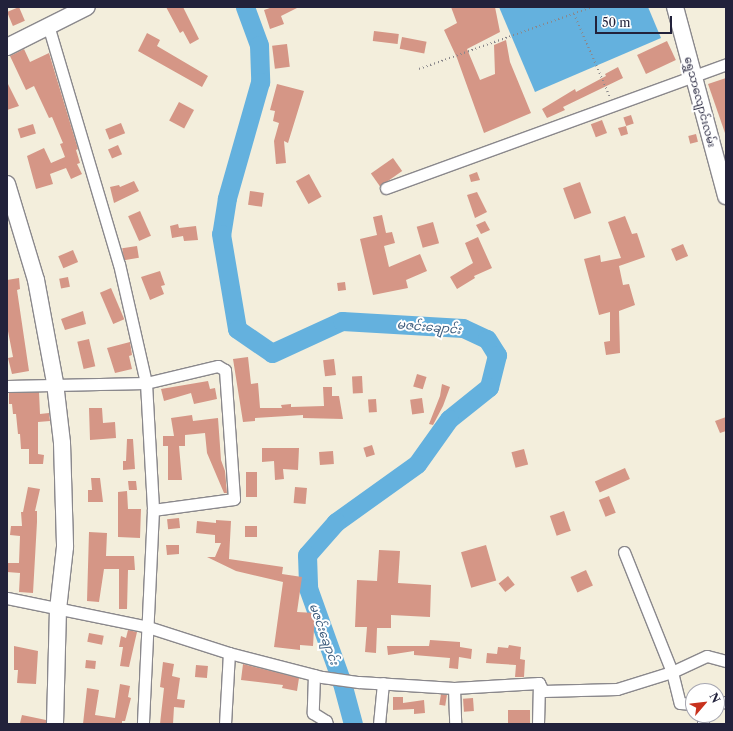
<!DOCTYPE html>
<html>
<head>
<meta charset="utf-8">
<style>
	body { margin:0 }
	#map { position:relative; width:733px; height:731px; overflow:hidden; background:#f3eedc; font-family:"Libre Caslon Text","Noto Sans Myanmar",serif }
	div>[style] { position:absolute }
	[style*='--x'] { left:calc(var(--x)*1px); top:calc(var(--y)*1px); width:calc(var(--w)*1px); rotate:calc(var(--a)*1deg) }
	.water>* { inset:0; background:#64b1de }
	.river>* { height:19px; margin:-9.5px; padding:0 9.5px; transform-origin:9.5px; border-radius:9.5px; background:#64b1de }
	.building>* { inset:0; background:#d59686; transform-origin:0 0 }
	.path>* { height:2px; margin-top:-1px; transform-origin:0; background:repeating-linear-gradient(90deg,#8a888c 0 1px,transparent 0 4px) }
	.roads { filter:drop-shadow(1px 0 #8a888c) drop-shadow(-1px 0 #8a888c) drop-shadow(0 1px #8a888c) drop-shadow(0 -1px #8a888c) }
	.street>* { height:11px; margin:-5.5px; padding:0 5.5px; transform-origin:5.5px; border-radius:5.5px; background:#fff }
	.secondary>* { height:16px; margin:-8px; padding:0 8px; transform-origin:8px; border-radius:8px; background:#fff }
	span { translate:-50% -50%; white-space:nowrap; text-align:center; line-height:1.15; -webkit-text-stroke:4px #fff; paint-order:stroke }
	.street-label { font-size:11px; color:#22223b }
	.water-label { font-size:12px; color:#3c5b7c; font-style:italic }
	.frame { position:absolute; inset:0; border:8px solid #22223b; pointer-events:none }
	.north { position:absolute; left:685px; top:683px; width:40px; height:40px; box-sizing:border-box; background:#fff; border:1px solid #a7a7b1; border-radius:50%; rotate:62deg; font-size:11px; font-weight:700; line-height:16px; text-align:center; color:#22223b }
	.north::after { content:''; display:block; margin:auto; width:14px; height:18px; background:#c8321e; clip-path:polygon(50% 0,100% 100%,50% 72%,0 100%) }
	.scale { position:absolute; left:595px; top:16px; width:77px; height:18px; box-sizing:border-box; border:2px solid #22223b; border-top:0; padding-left:5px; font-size:12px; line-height:14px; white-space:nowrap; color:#22223b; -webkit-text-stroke:3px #fff; paint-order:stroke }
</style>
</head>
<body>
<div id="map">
	<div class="water">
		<div style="clip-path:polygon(499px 7px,648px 7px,661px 38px,535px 92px)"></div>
	</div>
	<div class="river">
		<div style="--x:245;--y:7;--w:40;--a:69.8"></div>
		<div style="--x:259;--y:45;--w:37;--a:88"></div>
		<div style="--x:260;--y:82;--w:121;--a:105.9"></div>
		<div style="--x:227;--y:198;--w:36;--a:99"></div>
		<div style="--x:221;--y:234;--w:96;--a:80.4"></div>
		<div style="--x:237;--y:329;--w:42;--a:34.4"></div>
		<div style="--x:272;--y:353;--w:77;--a:-24.6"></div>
		<div style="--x:342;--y:321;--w:121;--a:3.3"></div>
		<div style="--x:463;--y:328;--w:26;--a:25"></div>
		<div style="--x:487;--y:339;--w:19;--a:58"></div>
		<div style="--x:497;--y:355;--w:33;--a:104"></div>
		<div style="--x:489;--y:387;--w:51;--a:141.3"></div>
		<div style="--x:449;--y:419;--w:55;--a:125.4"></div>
		<div style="--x:417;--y:464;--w:100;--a:144.4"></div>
		<div style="--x:336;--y:522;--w:44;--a:131.3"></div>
		<div style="--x:307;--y:555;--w:33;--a:88"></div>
		<div style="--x:308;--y:588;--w:101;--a:70.3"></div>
		<div style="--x:342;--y:683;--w:42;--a:75"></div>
	</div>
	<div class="building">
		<div style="left:19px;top:7px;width:15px;height:13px;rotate:67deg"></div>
		<div style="clip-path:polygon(166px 7px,183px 7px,199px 39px,190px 44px,183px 31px,180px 33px)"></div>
		<div style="clip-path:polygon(273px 7px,299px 7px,281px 16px,284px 24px,270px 29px,264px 10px)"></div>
		<div style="clip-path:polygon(451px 7px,495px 7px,500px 32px,467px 49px,480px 80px,495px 74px,494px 45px,506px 40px,510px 62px,531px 113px,484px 133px,457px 58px,444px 30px,457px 23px)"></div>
		<div style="left:374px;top:31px;width:25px;height:10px;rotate:7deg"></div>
		<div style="clip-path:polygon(147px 33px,160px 40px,157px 46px,208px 76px,202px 87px,138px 51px)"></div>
		<div style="left:402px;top:37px;width:25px;height:12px;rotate:11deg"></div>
		<div style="left:667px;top:41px;width:21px;height:33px;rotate:65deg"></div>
		<div style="left:287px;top:44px;width:23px;height:15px;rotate:83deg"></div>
		<div style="clip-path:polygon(24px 49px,30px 62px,49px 53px,78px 149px,76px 150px,80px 163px,77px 164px,82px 174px,71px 179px,66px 168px,50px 174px,53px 184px,36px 189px,27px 156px,44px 148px,51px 163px,65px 157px,60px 144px,63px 143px,52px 117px,49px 118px,34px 86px,26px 90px,10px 56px)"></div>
		<div style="clip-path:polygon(618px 67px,623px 78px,563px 107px,565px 110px,547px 118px,542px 109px,575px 89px,576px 92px,606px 76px,605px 74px)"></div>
		<div style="clip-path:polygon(726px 78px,726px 132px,725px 133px,708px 84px)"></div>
		<div style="clip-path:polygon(7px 82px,19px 106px,7px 110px)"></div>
		<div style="clip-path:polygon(277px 84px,304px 91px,288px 143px,284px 141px,286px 163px,276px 164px,274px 141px,279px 123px,273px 121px,275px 111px,270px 110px)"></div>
		<div style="left:179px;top:102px;width:17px;height:21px;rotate:28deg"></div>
		<div style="left:631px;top:115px;width:9px;height:8px;rotate:72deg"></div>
		<div style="left:602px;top:120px;width:14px;height:12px;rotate:69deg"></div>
		<div style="left:121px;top:123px;width:11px;height:17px;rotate:68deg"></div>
		<div style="left:33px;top:124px;width:10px;height:16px;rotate:73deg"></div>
		<div style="clip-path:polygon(626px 126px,628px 134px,621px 136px,618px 128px)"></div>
		<div style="left:696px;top:134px;width:8px;height:8px;rotate:76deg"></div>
		<div style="left:118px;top:145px;width:10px;height:11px;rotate:66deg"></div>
		<div style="left:393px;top:158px;width:16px;height:27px;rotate:55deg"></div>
		<div style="clip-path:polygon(477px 172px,480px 180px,471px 182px,469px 175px)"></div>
		<div style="left:309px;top:174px;width:26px;height:15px;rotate:61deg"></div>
		<div style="clip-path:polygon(134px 181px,139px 191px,114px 203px,110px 187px,119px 185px,120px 187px)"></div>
		<div style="left:580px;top:182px;width:33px;height:18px;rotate:70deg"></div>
		<div style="left:250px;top:191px;width:14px;height:14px;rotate:8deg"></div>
		<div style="clip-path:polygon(477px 192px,487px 212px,475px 218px,467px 195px)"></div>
		<div style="left:140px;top:211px;width:27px;height:13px;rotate:66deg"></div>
		<div style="clip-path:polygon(382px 215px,386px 233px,392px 232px,395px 243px,384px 246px,389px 267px,420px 254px,427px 271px,406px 280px,408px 288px,373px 295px,360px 239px,377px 235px,373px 217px)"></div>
		<div style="clip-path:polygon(625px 216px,632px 234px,637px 233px,645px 257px,619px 266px,623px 285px,629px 284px,635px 305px,619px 311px,620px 353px,606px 355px,604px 342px,610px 341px,610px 312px,599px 315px,584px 259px,600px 255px,601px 262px,621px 258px,608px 222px)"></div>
		<div style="clip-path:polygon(485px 221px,490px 230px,481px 234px,476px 225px)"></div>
		<div style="left:433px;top:222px;width:22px;height:17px;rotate:74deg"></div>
		<div style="clip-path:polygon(178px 224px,179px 228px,196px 226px,198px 240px,184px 241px,183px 236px,172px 238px,170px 226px)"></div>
		<div style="clip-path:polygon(478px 237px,492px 268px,474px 276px,475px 278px,457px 289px,450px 277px,473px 263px,465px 243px)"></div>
		<div style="left:683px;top:244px;width:13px;height:13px;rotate:67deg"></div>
		<div style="left:137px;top:246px;width:12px;height:15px;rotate:81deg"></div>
		<div style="left:73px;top:250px;width:13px;height:16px;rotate:67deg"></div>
		<div style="clip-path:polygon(160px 271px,165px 285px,161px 286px,164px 294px,150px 300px,141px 277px)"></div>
		<div style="left:68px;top:277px;width:10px;height:9px;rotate:79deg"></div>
		<div style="clip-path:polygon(19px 278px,20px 289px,17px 290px,29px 371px,12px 374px,8px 358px,13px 357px,7px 326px,7px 280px)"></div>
		<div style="left:345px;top:282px;width:8px;height:8px;rotate:83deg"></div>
		<div style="left:111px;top:288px;width:34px;height:12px;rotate:67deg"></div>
		<div style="clip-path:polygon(83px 311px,86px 324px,65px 330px,61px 319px)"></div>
		<div style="left:89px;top:339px;width:28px;height:12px;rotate:77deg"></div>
		<div style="clip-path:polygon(130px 342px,132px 355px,129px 356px,132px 369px,115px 373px,107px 348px)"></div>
		<div style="clip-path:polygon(248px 357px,251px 384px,258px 383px,260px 408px,282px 408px,281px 405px,291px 404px,291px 407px,324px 406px,323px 387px,332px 387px,332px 396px,339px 396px,343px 419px,303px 418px,303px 415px,255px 418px,255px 421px,243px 422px,233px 359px)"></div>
		<div style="left:334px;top:359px;width:16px;height:11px;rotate:83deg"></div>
		<div style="left:417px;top:374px;width:10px;height:13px;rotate:17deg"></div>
		<div style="left:362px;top:376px;width:17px;height:10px;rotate:87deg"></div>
		<div style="clip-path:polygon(208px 381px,210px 389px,215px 388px,217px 399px,194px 404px,191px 393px,164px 401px,161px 389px)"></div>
		<div style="clip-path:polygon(442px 384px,450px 387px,443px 406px,433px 425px,429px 424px,440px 396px)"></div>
		<div style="clip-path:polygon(39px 392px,40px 414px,49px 413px,50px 421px,38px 422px,38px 454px,44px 455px,43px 464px,29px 464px,29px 449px,21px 449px,20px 434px,18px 434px,16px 414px,13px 414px,12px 404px,9px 404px,9px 393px)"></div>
		<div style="left:422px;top:398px;width:15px;height:12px;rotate:82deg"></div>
		<div style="left:376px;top:399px;width:13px;height:8px;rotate:86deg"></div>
		<div style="clip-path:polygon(89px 408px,102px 408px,103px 423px,115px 422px,116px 438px,90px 440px)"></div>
		<div style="clip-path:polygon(192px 415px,193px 421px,218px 418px,221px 460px,225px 471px,227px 493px,224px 493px,207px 453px,205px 433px,185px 435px,185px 446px,179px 446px,182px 480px,168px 480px,168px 446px,163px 446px,163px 436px,174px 436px,171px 418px)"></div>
		<div style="clip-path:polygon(726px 417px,726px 431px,720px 433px,715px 421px)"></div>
		<div style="clip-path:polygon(127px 439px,133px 439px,135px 469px,123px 470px,123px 461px,126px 461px)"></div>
		<div style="left:372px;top:445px;width:10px;height:9px;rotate:73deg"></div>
		<div style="clip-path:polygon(262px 448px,299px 448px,298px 470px,283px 469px,284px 479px,275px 480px,274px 461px,262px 462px)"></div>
		<div style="left:524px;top:449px;width:16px;height:13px;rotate:75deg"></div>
		<div style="left:333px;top:451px;width:13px;height:14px;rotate:86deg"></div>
		<div style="left:625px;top:468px;width:12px;height:33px;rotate:66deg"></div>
		<div style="left:257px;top:472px;width:25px;height:11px;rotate:90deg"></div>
		<div style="clip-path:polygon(91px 478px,100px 478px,103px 502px,88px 502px,88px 490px,92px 490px)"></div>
		<div style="clip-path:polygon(128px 481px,136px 481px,137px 490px,129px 490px)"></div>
		<div style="clip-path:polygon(28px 487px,40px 489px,35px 511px,37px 511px,37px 522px,33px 593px,19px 592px,20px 573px,7px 572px,7px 563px,19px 563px,20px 536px,10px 535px,11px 526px,22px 526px,21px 512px,23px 512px)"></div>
		<div style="left:295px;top:487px;width:12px;height:16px;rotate:5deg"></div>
		<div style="clip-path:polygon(127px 491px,128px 509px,141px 509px,140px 538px,118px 537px,118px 492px)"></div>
		<div style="left:609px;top:496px;width:18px;height:11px;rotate:68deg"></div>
		<div style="left:564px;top:511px;width:21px;height:15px;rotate:71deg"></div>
		<div style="left:179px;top:518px;width:10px;height:12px;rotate:84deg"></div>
		<div style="clip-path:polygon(216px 520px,231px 521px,229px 559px,283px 567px,282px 574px,302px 577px,297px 612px,315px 613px,313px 646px,300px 645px,300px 650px,274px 647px,283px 582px,236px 571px,207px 557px,215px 557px,221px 543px,215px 543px,215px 535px,196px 533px,197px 521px,216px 523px)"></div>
		<div style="left:245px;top:526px;width:12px;height:11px"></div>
		<div style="clip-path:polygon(89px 532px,107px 533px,106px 556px,134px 556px,135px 570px,128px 570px,127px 609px,119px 609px,119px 569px,104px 569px,99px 602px,87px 601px)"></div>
		<div style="clip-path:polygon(166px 545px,179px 545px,179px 554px,167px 555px)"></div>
		<div style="left:486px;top:545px;width:37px;height:26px;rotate:74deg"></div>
		<div style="clip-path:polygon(379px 550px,400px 551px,398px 583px,431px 585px,430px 617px,391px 615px,391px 628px,377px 628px,376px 653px,365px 652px,367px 627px,355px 627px,357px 580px,377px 581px)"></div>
		<div style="left:586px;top:570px;width:17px;height:17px;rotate:66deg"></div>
		<div style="left:508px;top:576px;width:11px;height:12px;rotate:52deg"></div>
		<div style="clip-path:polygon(128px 630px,137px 632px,129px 667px,120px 666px,123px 647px,119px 647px,121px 636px,126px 638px)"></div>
		<div style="left:89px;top:633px;width:15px;height:9px;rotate:11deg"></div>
		<div style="clip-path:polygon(430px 640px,460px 642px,460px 647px,472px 649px,471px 659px,459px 657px,458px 669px,449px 668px,450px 658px,414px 655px,414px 651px,388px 655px,387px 646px,429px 646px)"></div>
		<div style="clip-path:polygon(509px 645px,521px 647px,520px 659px,525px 660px,524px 677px,515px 677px,516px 665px,486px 663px,487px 653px,497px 654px,498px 647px,508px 648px)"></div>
		<div style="clip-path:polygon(14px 646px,38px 651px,36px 684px,17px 683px,18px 670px,14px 670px)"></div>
		<div style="left:86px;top:660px;width:10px;height:8px;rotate:6deg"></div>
		<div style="clip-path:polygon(163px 662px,174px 664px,172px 676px,180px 678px,177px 699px,185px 700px,184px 708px,174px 707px,173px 724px,160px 724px,164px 688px,160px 687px)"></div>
		<div style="clip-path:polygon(243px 664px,299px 678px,297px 691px,282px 688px,283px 685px,241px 680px)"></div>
		<div style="left:196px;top:665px;width:12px;height:12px;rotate:5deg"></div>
		<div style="clip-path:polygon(120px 684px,130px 686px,128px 697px,131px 698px,125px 721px,122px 721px,122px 724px,83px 724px,87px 688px,99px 690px,95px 715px,115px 718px)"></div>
		<div style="left:441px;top:694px;width:6px;height:11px;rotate:9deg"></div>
		<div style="clip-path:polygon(393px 697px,403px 697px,403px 703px,424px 700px,425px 713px,414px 714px,414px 709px,393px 710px)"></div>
		<div style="left:473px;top:698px;width:13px;height:10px;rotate:86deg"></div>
		<div style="left:508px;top:710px;width:22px;height:14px"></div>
		<div style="clip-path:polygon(22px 715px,46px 720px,46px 724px,20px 723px)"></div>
	</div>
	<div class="path">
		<div style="--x:574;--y:14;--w:90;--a:66.6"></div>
		<div style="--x:419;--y:69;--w:184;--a:-19.7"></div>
	</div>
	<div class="roads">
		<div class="street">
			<div style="--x:48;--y:25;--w:249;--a:73.5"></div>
			<div style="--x:119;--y:264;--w:122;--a:77.2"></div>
			<div style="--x:146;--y:383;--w:127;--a:86.8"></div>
			<div style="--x:153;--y:510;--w:214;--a:92.7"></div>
			<div style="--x:386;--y:188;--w:362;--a:-20"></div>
			<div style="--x:7;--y:386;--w:139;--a:-1.2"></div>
			<div style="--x:146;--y:383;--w:74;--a:-13.3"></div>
			<div style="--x:218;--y:366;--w:8;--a:30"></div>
			<div style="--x:225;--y:370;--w:129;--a:86"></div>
			<div style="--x:234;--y:499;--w:82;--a:172.3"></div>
			<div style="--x:624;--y:552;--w:129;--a:68.2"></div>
			<div style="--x:672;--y:672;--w:32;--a:76"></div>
			<div style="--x:680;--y:703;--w:13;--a:4"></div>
			<div style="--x:7;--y:598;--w:144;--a:11.6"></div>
			<div style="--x:148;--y:627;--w:85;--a:17.8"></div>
			<div style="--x:229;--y:653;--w:96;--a:14.5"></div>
			<div style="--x:322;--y:677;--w:37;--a:8"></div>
			<div style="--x:359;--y:682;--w:95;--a:3.6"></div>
			<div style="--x:454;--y:688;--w:85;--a:-3.4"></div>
			<div style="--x:539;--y:683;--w:9;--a:63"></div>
			<div style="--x:543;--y:691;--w:74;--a:-1.5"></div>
			<div style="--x:617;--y:689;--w:58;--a:-17.2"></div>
			<div style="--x:672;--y:672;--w:38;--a:-25"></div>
			<div style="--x:707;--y:656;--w:20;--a:15"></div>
			<div style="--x:314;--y:675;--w:38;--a:92"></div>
			<div style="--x:313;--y:713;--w:15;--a:32"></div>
			<div style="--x:326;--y:721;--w:3;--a:72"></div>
			<div style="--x:454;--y:688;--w:36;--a:88"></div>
			<div style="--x:717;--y:703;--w:9;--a:-6"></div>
			<div style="--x:703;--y:715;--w:9;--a:90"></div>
			<div style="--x:225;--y:724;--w:71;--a:-86.8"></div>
			<div style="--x:379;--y:724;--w:41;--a:-84.4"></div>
			<div style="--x:538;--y:724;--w:41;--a:-88.6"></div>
		</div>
		<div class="secondary">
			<div style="--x:675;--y:7;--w:196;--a:74.9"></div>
			<div style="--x:7;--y:47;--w:89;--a:-26.6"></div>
			<div style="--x:7;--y:184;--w:100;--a:73.2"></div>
			<div style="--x:36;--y:280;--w:105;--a:79.5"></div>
			<div style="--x:55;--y:383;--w:60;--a:83.3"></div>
			<div style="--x:62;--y:443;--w:104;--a:88.3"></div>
			<div style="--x:65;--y:547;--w:62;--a:96.4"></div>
			<div style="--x:58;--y:609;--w:115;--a:91.5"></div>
		</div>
	</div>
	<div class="street-label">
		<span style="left:700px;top:102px;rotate:75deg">ရွှေသာလျောင်းလမ်း</span>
	</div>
	<div class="water-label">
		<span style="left:429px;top:327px;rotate:5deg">မဇင်းချောင်း</span>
		<span style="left:324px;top:634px;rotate:70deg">မဇင်းချောင်း</span>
	</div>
	<div class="frame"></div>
	<div class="north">N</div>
	<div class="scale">50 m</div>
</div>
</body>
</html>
